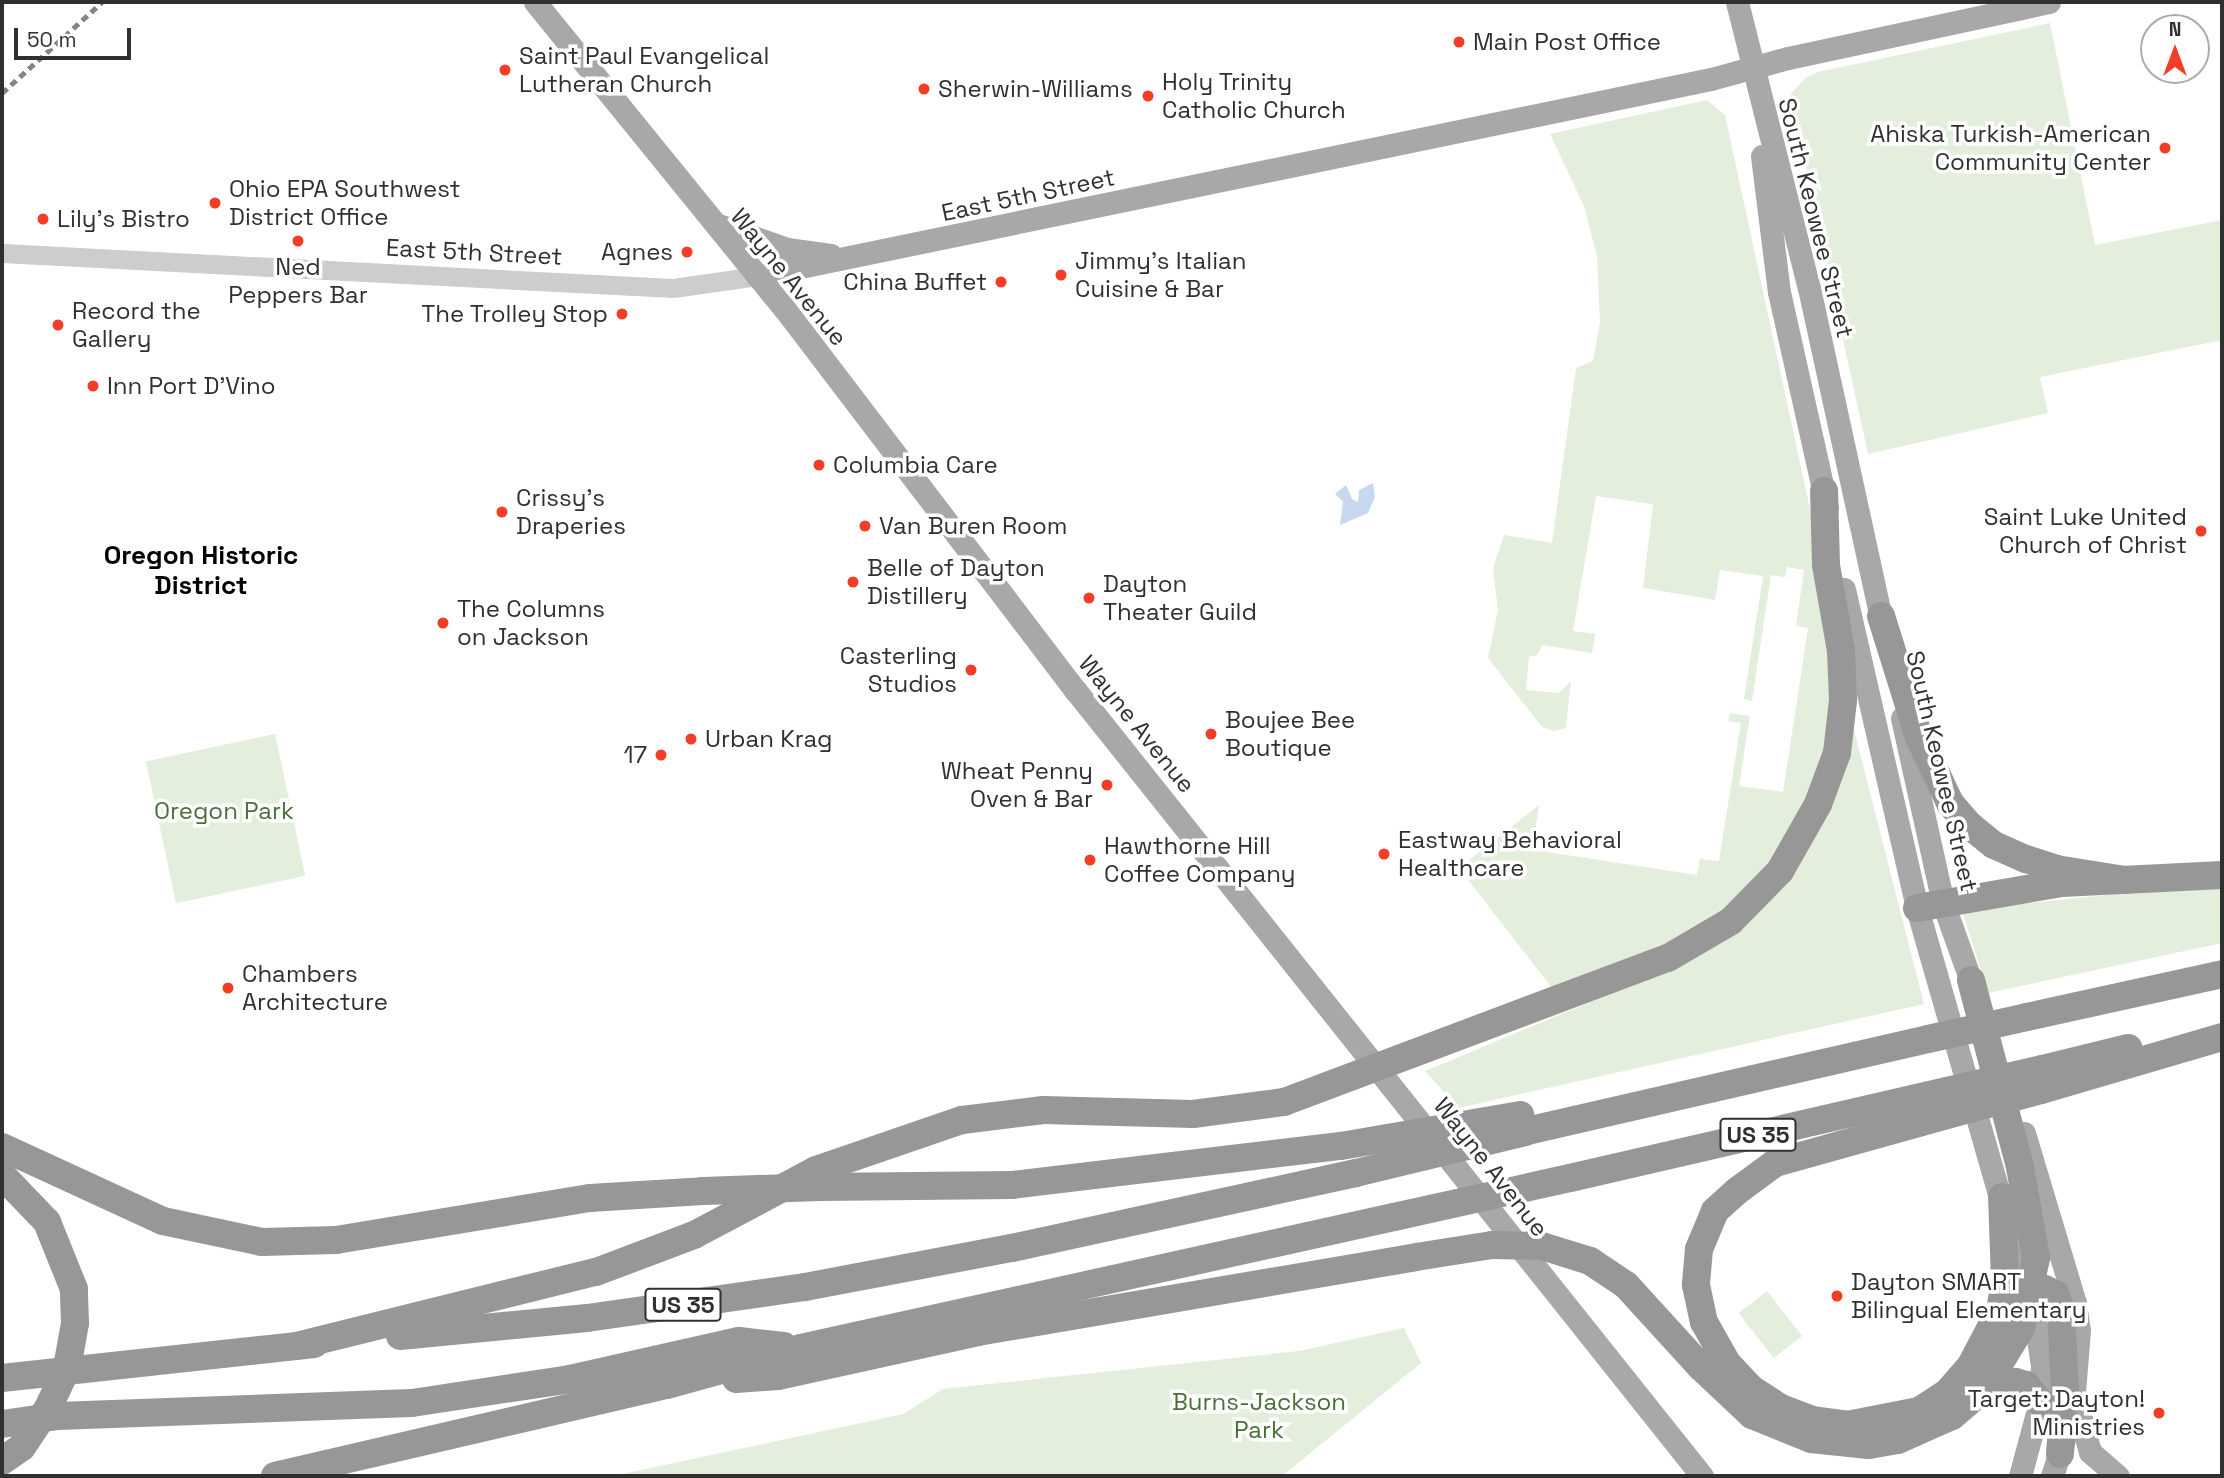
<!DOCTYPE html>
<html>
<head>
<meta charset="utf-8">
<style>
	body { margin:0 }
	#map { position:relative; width:2224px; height:1478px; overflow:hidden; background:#fff; font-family:"Space Grotesk",sans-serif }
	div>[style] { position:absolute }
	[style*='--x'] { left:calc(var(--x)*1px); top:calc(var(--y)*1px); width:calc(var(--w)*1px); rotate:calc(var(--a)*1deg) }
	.green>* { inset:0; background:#e3eedd; transform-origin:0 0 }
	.water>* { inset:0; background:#c8d9ef }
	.minor>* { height:19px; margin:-9.5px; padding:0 9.5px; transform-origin:9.5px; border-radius:9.5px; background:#cdcdcd }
	.major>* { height:23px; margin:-11.5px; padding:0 11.5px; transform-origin:11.5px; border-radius:11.5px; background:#a8a8a8 }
	.highway>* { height:28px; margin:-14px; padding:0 14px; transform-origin:14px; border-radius:14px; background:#979797 }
	.rail>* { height:4.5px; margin-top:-2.25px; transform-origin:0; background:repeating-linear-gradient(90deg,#858585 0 7px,transparent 0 12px) }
	.highway-bridge>* { height:28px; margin:-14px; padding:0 14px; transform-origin:14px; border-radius:14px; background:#979797 }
	.dots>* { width:19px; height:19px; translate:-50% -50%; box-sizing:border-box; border:4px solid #fff; border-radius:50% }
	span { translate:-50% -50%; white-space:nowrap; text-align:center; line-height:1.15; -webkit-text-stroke:7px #fff; paint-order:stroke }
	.shield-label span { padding:2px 5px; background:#fff; border:2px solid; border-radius:5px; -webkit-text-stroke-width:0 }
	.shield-label { font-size:23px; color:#303030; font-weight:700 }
	.poi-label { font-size:24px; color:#303030 }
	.left { translate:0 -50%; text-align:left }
	.right { translate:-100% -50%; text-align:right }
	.street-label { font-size:24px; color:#303030 }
	.park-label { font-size:24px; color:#497039 }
	.neighbourhood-label { font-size:26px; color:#000; font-weight:700 }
	.frame { position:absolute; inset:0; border:4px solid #303030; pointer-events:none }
	.north { position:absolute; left:2140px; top:14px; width:70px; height:70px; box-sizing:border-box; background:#fff; border:2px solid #acacac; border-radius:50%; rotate:0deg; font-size:19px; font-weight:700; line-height:28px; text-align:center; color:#303030 }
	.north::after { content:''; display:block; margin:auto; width:24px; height:32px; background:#f43d26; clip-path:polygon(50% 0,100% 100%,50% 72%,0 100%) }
	.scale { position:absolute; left:14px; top:28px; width:117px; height:32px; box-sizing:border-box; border:4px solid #303030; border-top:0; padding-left:9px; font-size:21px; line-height:24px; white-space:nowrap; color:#303030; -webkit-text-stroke:5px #fff; paint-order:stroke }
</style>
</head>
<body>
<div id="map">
	<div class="green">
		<div style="clip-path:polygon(2050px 23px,2095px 245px,2222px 220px,2222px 340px,2040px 377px,2048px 413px,1868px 454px,1790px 95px,1805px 78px,1818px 72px)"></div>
		<div style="clip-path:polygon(1707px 100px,1725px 115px,1813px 523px,1834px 649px,1825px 762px,1804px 812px,1768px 867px,1714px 919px,1651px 953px,1555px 992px,1459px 868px,1539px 805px,1534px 837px,1548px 839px,1547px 852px,1697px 875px,1700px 859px,1719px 861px,1741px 723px,1728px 721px,1730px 713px,1750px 716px,1739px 786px,1783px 792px,1808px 628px,1796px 626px,1804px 570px,1787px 567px,1785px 577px,1771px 575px,1752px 701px,1744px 699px,1763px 576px,1720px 570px,1715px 600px,1643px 588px,1653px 504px,1596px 496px,1573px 631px,1595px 634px,1592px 653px,1543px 645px,1537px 655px,1529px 657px,1526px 690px,1559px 693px,1571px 681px,1566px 728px,1554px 731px,1542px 727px,1488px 658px,1498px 610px,1493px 568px,1504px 535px,1552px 543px,1576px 368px,1593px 361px,1600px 322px,1597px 256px,1584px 206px,1550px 134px)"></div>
		<div style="clip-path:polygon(1852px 722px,1924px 1004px,1458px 1108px,1425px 1071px,1655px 975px,1758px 906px)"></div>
		<div style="left:275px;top:734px;width:145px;height:132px;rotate:78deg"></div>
		<div style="clip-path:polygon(2222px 883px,2222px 943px,1988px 993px,1962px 910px)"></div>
		<div style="left:1767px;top:1291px;width:57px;height:36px;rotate:52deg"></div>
		<div style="clip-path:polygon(1404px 1328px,1421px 1363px,1282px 1476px,613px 1476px,903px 1414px,943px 1389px,1299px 1351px)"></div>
	</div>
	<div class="water">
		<div style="clip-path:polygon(1373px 483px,1375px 497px,1368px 513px,1340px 525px,1343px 502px,1335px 494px,1346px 485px,1352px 499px,1358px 502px,1359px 490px)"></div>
	</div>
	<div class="minor">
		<div style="--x:2;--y:253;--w:672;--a:2.99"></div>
		<div style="--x:673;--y:288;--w:85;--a:-8.1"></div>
	</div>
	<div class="major">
		<div style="--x:535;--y:2;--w:395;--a:50.9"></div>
		<div style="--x:784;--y:308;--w:482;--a:52.7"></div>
		<div style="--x:1076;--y:691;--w:1004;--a:51.43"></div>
		<div style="--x:1737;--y:2;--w:295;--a:75.9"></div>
		<div style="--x:1809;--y:288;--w:353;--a:77.7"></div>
		<div style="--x:1762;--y:156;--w:137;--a:82.9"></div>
		<div style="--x:1779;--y:292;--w:220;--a:77.4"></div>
		<div style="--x:716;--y:224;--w:75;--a:19.4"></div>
		<div style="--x:787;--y:249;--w:44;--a:7.8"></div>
		<div style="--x:757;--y:276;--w:974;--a:-11.67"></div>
		<div style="--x:1711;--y:79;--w:80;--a:-15.3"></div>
		<div style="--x:1788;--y:58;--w:267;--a:-12.1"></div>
		<div style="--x:1844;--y:589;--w:327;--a:77.1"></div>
		<div style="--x:1917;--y:908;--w:428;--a:74"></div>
		<div style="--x:2035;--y:1319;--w:48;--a:81.5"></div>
		<div style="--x:2042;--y:1366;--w:36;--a:93"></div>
		<div style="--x:2040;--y:1402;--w:77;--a:105.1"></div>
		<div style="--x:1902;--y:718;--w:189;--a:77.5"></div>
		<div style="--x:1943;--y:903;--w:98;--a:70.3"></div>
		<div style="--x:2024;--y:1133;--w:177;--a:73.3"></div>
		<div style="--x:2075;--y:1303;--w:27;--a:82"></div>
		<div style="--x:2079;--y:1330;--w:62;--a:94.6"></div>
		<div style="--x:2074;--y:1393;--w:61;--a:74.8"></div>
		<div style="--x:2090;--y:1452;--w:37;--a:41"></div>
		<div style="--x:2052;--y:1476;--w:39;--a:-72"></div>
	</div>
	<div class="highway">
		<div style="--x:1881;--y:616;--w:127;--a:72.6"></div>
		<div style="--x:1919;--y:737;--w:73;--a:64.8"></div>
		<div style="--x:1950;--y:803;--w:29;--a:49"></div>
		<div style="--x:1969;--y:825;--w:32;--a:39"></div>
		<div style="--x:1994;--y:845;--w:35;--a:24"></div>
		<div style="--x:2026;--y:859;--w:32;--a:18"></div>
		<div style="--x:2056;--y:869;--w:70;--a:9.1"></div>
		<div style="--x:1917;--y:908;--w:147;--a:-9.8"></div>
		<div style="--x:2062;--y:883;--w:160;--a:-2.9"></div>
		<div style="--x:2027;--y:1017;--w:200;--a:-12.4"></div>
		<div style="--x:2042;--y:1069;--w:89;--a:-13.7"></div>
		<div style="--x:2041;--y:1090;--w:189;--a:-16.3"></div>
		<div style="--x:1958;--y:1112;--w:190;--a:164.4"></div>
		<div style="--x:1775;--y:1163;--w:47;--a:143.6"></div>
		<div style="--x:1737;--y:1191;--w:30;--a:138"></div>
		<div style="--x:1715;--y:1211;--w:41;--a:112.8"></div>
		<div style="--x:1699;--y:1249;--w:36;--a:95"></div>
		<div style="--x:1696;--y:1285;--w:38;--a:78"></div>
		<div style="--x:1704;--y:1322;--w:47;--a:60.7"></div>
		<div style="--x:1727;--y:1363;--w:34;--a:47"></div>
		<div style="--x:1750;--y:1388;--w:37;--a:33"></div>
		<div style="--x:1781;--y:1408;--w:34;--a:21"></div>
		<div style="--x:1813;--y:1420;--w:34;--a:8"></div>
		<div style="--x:1847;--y:1425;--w:73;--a:-11"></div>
		<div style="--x:1919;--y:1411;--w:33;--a:-33"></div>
		<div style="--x:1947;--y:1393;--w:35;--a:-49"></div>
		<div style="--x:1970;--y:1367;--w:64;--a:-62.2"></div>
		<div style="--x:2000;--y:1310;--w:29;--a:-80"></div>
		<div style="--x:2005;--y:1281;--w:84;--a:-92"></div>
		<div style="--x:1531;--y:1130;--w:407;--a:-12.9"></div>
		<div style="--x:2;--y:1147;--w:177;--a:24.7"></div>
		<div style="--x:163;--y:1221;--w:101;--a:12"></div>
		<div style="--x:262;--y:1242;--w:74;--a:-1.5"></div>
		<div style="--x:336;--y:1240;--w:257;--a:-9.4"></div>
		<div style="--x:590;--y:1198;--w:113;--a:-3.5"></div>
		<div style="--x:2;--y:1175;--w:65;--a:46.2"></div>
		<div style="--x:47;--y:1222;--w:72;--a:68.1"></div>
		<div style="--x:1570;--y:1178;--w:387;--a:-13"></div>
		<div style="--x:820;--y:1187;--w:192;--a:-0.6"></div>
		<div style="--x:1012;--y:1185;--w:331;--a:-6.8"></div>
		<div style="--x:1626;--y:1285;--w:111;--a:47.6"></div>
		<div style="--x:1701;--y:1367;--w:70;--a:43.3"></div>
		<div style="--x:1752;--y:1415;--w:64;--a:22.1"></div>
		<div style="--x:1811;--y:1439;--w:58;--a:5.9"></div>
		<div style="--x:1869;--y:1445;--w:29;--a:-10"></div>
		<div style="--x:1898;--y:1440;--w:59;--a:-24"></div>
		<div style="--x:1952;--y:1416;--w:42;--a:-40.2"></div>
		<div style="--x:1984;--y:1389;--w:71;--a:-58.8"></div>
		<div style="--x:2021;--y:1328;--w:72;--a:-77.9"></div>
		<div style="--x:2036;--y:1258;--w:92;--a:-100"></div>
		<div style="--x:2020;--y:1167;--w:193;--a:-104.7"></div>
		<div style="--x:2013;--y:1299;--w:33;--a:-18"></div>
		<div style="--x:2044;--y:1289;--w:12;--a:24"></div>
		<div style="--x:2055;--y:1294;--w:16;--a:68"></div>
		<div style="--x:2061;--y:1309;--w:81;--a:87.2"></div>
		<div style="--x:2065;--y:1390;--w:64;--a:94.5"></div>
		<div style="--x:400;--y:1336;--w:188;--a:-5.5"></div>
		<div style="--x:587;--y:1318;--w:220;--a:-8.1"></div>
		<div style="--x:805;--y:1287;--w:211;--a:-10.7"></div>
		<div style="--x:1012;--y:1248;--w:352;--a:-12.3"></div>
		<div style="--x:296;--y:1346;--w:309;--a:-13.9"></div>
		<div style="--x:596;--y:1272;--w:105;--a:-20.7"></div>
		<div style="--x:694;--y:1235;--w:138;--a:-28"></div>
		<div style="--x:816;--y:1170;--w:154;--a:-18.9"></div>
		<div style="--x:962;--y:1120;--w:82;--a:-7"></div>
		<div style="--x:1043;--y:1110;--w:150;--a:1.5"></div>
		<div style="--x:1193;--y:1114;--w:92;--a:-7.5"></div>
		<div style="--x:1284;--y:1102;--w:410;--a:-20.6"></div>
		<div style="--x:1668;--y:958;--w:73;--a:-30.4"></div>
		<div style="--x:1731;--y:921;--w:70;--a:-45.6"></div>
		<div style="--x:1780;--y:871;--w:77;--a:-60.4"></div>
		<div style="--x:1818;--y:804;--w:54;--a:-69.6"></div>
		<div style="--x:1837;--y:753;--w:53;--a:-83.5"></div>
		<div style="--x:1843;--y:700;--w:49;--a:-92.3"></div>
		<div style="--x:1841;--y:651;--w:87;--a:-99.9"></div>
		<div style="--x:1826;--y:565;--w:74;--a:-91.5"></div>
		<div style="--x:2;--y:1378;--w:314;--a:-6.2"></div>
		<div style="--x:736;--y:1379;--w:42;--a:-4.1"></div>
		<div style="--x:778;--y:1376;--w:205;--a:-12.4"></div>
		<div style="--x:978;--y:1332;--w:444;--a:-9.7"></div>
		<div style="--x:1984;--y:1389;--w:32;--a:-13"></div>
		<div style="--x:2015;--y:1382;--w:11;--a:15"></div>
		<div style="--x:2026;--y:1385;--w:22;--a:51"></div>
		<div style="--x:2;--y:1424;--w:57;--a:-8.1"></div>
		<div style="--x:58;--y:1416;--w:354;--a:-2.1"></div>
		<div style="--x:412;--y:1403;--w:160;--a:-8.6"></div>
		<div style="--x:570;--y:1379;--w:173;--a:-12.7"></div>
		<div style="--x:739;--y:1341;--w:45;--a:6.3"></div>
		<div style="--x:2;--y:1461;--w:24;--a:-35"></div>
		<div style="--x:275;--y:1476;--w:402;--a:-13.1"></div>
		<div style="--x:667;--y:1385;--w:139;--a:-15.4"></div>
		<div style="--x:801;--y:1348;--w:607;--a:-12.46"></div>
	</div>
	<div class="rail">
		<div style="--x:2;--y:93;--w:135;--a:-42.3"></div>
	</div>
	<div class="highway-bridge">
		<div style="--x:1928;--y:1039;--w:101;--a:-12.5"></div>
		<div style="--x:1947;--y:1091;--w:98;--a:-13"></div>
		<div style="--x:1958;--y:1112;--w:86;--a:-14.8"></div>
		<div style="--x:1341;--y:1146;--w:182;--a:-9.8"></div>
		<div style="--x:1356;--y:1173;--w:174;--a:-13.6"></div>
		<div style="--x:703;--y:1191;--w:117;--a:-2"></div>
		<div style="--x:1394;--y:1217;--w:180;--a:-12.5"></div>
		<div style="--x:1416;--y:1257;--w:77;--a:-9"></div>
		<div style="--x:1492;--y:1245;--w:50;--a:1.1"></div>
		<div style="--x:1542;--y:1246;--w:50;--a:17.4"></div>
		<div style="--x:1590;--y:1261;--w:43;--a:33.7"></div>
		<div style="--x:22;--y:1447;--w:47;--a:-56.3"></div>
		<div style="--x:48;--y:1408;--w:44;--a:-64.6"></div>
		<div style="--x:67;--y:1368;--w:46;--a:-79.9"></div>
		<div style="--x:75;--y:1323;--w:34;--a:-92"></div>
	</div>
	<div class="dots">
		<div style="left:1459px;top:42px;background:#f43d26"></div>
		<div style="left:505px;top:70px;background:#f43d26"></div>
		<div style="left:924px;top:89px;background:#f43d26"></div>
		<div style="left:1148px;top:96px;background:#f43d26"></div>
		<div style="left:2165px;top:148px;background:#f43d26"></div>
		<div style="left:215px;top:203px;background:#f43d26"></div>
		<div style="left:43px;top:219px;background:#f43d26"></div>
		<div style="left:298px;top:241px;background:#f43d26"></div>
		<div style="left:687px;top:252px;background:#f43d26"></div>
		<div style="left:1061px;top:275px;background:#f43d26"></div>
		<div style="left:1001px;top:282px;background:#f43d26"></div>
		<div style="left:622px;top:314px;background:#f43d26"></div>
		<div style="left:58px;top:325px;background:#f43d26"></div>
		<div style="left:93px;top:386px;background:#f43d26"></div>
		<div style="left:819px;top:465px;background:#f43d26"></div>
		<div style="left:502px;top:512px;background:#f43d26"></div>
		<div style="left:865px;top:526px;background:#f43d26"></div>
		<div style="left:2201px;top:531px;background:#f43d26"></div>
		<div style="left:853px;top:582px;background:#f43d26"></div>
		<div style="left:1089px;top:598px;background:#f43d26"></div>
		<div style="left:443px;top:623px;background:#f43d26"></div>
		<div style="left:971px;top:670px;background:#f43d26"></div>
		<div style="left:1211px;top:734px;background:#f43d26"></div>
		<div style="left:691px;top:739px;background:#f43d26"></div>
		<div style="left:661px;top:755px;background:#f43d26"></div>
		<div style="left:1107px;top:785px;background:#f43d26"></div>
		<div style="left:1384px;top:854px;background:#f43d26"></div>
		<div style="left:1090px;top:860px;background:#f43d26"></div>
		<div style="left:228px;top:988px;background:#f43d26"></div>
		<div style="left:1837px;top:1296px;background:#f43d26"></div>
		<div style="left:2159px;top:1413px;background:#f43d26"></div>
	</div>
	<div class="shield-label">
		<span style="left:1758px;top:1135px">US 35</span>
		<span style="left:683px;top:1305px">US 35</span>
	</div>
	<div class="poi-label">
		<span class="left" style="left:1473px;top:42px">Main Post Office</span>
		<span class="left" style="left:519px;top:70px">Saint Paul Evangelical<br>Lutheran Church</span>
		<span class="left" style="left:1162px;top:96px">Holy Trinity<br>Catholic Church</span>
		<span class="left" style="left:938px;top:89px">Sherwin-Williams</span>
		<span class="right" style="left:2151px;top:148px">Ahiska Turkish-American<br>Community Center</span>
		<span class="left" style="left:229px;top:203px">Ohio EPA Southwest<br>District Office</span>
		<span class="left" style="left:57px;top:219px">Lily's Bistro</span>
		<span class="right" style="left:673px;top:252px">Agnes</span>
		<span class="left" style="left:1075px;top:275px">Jimmy’s Italian<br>Cuisine &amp; Bar</span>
		<span style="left:298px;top:281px">Ned<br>Peppers Bar</span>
		<span class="right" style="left:987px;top:282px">China Buffet</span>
		<span class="left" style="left:72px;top:325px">Record the<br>Gallery</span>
		<span class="right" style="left:608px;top:314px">The Trolley Stop</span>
		<span class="left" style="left:107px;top:386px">Inn Port D'Vino</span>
		<span class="left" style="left:833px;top:465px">Columbia Care</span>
		<span class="left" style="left:516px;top:512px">Crissy's<br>Draperies</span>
		<span class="right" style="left:2187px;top:531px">Saint Luke United<br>Church of Christ</span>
		<span class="left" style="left:879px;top:526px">Van Buren Room</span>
		<span class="left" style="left:867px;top:582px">Belle of Dayton<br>Distillery</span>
		<span class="left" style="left:1103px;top:598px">Dayton<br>Theater Guild</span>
		<span class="left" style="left:457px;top:623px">The Columns<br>on Jackson</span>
		<span class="right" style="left:957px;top:670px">Casterling<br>Studios</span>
		<span class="left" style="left:1225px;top:734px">Boujee Bee<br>Boutique</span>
		<span class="left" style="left:705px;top:739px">Urban Krag</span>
		<span class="right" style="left:647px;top:755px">17</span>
		<span class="right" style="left:1093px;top:785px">Wheat Penny<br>Oven &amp; Bar</span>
		<span class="left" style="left:1398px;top:854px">Eastway Behavioral<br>Healthcare</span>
		<span class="left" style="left:1104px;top:860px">Hawthorne Hill<br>Coffee Company</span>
		<span class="left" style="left:242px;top:988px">Chambers<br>Architecture</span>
		<span class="left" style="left:1851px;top:1296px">Dayton SMART<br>Bilingual Elementary</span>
		<span class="right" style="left:2145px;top:1413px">Target: Dayton!<br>Ministries</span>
	</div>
	<div class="street-label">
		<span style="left:1028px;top:195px;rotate:-12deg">East 5th Street</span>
		<span style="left:1816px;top:218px;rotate:76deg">South Keowee Street</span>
		<span style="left:474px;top:252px;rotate:3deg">East 5th Street</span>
		<span style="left:789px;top:277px;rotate:51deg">Wayne Avenue</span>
		<span style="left:1137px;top:724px;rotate:51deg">Wayne Avenue</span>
		<span style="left:1942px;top:771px;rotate:77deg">South Keowee Street</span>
		<span style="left:1491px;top:1167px;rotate:52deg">Wayne Avenue</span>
	</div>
	<div class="park-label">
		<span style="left:224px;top:811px">Oregon Park</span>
		<span style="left:1259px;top:1416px">Burns-Jackson<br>Park</span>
	</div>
	<div class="neighbourhood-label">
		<span style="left:201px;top:571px">Oregon Historic<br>District</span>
	</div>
	<div class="frame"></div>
	<div class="north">N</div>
	<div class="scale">50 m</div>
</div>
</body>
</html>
